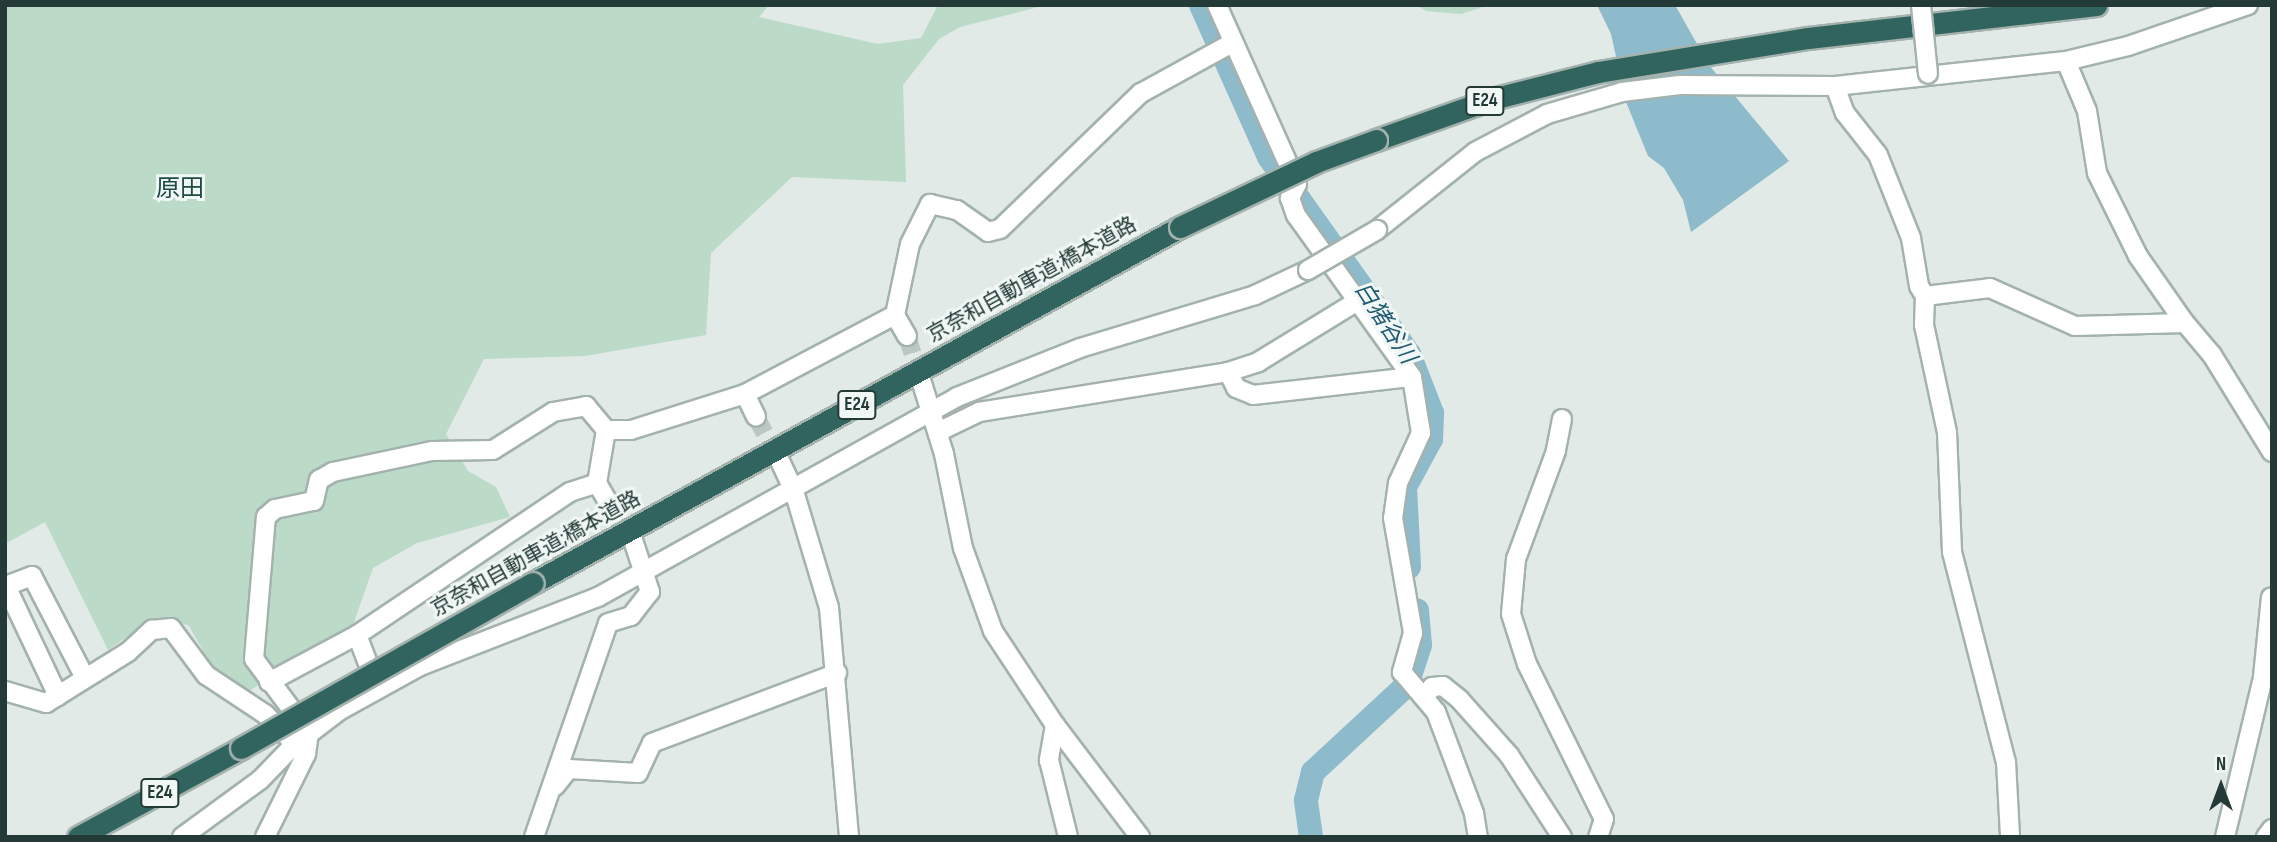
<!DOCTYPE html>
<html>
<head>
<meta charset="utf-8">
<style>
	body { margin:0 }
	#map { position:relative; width:2277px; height:842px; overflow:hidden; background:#e1eae7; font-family:"Sofia Sans Condensed","Noto Sans JP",sans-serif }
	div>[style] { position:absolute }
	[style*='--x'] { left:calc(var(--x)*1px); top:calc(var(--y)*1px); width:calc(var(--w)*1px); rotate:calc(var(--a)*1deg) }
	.green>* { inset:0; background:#bbdac7 }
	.water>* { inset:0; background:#8dbbcc }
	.river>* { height:24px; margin:-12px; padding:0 12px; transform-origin:12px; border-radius:12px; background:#8dbbcc }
	.minor-tunnel>* { height:18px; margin-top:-9px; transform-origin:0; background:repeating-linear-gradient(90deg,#bbc7c4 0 18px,transparent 0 27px) }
	.roads { filter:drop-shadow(2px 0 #a4b2ae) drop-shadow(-2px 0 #a4b2ae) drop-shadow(0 2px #a4b2ae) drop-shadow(0 -2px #a4b2ae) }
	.minor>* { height:18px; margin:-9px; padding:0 9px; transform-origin:9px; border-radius:9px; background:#fff }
	.highway>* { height:21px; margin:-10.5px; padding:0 10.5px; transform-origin:10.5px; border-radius:10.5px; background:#31645f }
	.bridges { filter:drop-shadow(2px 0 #a4b2ae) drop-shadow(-2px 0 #a4b2ae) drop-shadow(0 2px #a4b2ae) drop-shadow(0 -2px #a4b2ae) }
	.minor-bridge>* { height:18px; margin:-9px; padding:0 9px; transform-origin:9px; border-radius:9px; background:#fff }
	.highway-bridge>* { height:21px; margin:-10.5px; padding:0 10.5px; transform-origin:10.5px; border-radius:10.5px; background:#31645f }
	span { translate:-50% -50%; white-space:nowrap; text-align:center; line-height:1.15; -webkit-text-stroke:6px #f1f7f5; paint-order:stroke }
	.shield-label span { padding:2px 5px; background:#f1f7f5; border:2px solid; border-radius:5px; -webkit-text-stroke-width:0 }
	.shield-label { font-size:19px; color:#233a36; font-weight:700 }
	.street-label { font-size:21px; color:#233a36 }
	.water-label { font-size:23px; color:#215b71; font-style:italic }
	.quarter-label { font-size:24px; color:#204a45 }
	.frame { position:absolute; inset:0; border:7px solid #233a36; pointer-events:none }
	.north { position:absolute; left:2186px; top:751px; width:70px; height:70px; -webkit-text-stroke:5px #f1f7f5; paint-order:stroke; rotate:0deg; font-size:19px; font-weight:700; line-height:28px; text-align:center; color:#233a36 }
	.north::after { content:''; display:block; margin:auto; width:24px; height:32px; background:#233a36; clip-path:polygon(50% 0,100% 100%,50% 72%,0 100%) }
</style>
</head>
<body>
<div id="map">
	<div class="green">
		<div style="clip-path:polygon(5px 5px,769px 5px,759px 17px,878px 44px,921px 38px,938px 5px,1046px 5px,960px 27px,939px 39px,903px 85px,906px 182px,792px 177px,711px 253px,706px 335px,585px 356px,484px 359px,446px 434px,468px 471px,496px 487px,510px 517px,417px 543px,373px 568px,353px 625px,249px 691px,215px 672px,189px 626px,168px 617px,148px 622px,108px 650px,45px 522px,5px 544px)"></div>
		<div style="clip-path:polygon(1416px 5px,1489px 5px,1461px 14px,1426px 11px)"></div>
	</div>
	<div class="water">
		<div style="clip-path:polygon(1597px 5px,1675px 5px,1709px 65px,1789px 161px,1691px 232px,1683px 200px,1664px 168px,1648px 156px,1626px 102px,1611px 34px)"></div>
	</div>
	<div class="river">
		<div style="--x:1201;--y:5;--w:167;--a:65.9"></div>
		<div style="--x:1269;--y:157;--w:242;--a:54.6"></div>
		<div style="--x:1409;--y:354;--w:63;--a:68.7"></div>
		<div style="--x:1432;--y:413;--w:26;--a:92"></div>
		<div style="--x:1431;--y:439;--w:55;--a:118.4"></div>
		<div style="--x:1405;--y:487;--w:80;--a:87.1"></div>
		<div style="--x:1311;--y:837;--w:37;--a:-98"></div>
		<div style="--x:1306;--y:800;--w:29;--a:-76"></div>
		<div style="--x:1313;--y:772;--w:128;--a:-42.8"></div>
		<div style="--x:1407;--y:685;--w:42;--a:-72"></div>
		<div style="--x:1420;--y:645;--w:35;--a:-95"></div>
	</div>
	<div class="minor-tunnel">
		<div style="--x:907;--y:336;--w:46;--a:72.3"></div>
		<div style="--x:756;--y:417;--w:49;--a:61.9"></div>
		<div style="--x:607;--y:500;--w:48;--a:57"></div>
	</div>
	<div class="roads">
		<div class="minor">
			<div style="--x:1217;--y:5;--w:196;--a:65.9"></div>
			<div style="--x:1297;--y:184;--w:16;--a:117"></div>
			<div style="--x:1290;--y:198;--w:18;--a:71"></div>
			<div style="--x:1296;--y:215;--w:199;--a:54.4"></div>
			<div style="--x:1412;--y:377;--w:57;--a:80.9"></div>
			<div style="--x:1421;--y:433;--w:55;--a:114.7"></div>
			<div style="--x:1398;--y:483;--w:35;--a:98"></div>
			<div style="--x:1393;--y:518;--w:117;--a:80.1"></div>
			<div style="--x:1413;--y:633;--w:41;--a:105.8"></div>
			<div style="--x:1402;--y:672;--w:52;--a:49.6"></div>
			<div style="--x:1436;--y:712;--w:108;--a:69.4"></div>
			<div style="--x:1474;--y:813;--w:24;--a:81"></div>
			<div style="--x:2066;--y:61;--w:54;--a:67.2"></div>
			<div style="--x:2087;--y:111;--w:63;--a:80.8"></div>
			<div style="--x:2097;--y:173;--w:93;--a:63.7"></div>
			<div style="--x:2138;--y:256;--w:82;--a:55"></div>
			<div style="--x:1835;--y:86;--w:29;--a:70"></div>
			<div style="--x:1845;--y:113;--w:53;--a:51.8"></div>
			<div style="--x:1878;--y:155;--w:89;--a:68.3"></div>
			<div style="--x:1911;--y:238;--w:49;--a:80.5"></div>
			<div style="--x:1919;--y:286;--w:12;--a:59"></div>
			<div style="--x:1925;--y:296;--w:29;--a:92"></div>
			<div style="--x:1924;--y:325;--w:109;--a:77.9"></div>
			<div style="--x:1947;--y:432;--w:120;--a:87.6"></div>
			<div style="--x:1952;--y:552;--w:217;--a:75.6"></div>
			<div style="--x:2006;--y:762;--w:75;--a:86.9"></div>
			<div style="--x:1377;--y:230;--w:125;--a:-38.5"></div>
			<div style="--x:1475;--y:152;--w:81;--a:-27.8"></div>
			<div style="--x:1547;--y:114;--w:78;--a:-16.3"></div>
			<div style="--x:1622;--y:92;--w:58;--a:-6.9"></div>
			<div style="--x:1680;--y:85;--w:155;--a:0.4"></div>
			<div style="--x:1835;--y:86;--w:232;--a:-6.2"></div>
			<div style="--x:2066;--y:61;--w:64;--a:-13.6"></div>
			<div style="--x:2128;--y:46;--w:127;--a:-18.9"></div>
			<div style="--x:1925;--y:296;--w:65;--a:-7"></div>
			<div style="--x:1990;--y:288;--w:93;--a:24.1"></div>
			<div style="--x:2075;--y:326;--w:110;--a:-1.6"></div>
			<div style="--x:2185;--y:323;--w:42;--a:49.8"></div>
			<div style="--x:2212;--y:355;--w:114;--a:58.3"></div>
			<div style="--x:907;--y:336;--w:24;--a:-120"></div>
			<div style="--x:895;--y:315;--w:73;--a:-78.1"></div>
			<div style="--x:910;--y:244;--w:45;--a:-63.4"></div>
			<div style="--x:930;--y:204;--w:28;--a:13"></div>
			<div style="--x:957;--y:210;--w:38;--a:35"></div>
			<div style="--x:988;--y:232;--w:12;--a:-14"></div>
			<div style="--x:1000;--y:229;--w:196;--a:-44"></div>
			<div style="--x:1141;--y:93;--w:104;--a:-28.8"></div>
			<div style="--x:1228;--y:372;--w:18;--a:63"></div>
			<div style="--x:1236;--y:388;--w:18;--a:22"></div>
			<div style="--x:1253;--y:395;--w:160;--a:-6.5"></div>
			<div style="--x:921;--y:380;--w:77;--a:72.7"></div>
			<div style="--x:944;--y:454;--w:96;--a:78.6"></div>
			<div style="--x:963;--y:548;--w:88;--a:70.1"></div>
			<div style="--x:993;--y:631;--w:113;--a:56.6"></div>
			<div style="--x:1055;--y:725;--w:141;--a:52.8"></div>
			<div style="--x:745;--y:394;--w:25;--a:64"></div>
			<div style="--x:1562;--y:419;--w:33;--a:101"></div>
			<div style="--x:1556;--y:451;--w:115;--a:110.3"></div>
			<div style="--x:1516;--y:559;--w:55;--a:95.2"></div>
			<div style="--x:1511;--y:614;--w:52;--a:72.3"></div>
			<div style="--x:1527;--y:664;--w:173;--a:63.6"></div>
			<div style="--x:1604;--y:819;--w:19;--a:108"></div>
			<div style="--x:606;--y:430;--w:25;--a:0"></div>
			<div style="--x:631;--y:430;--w:120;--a:-17.5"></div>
			<div style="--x:745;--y:394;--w:170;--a:-27.8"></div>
			<div style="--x:938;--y:432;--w:46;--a:-26"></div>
			<div style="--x:979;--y:412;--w:252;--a:-9.1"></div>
			<div style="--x:1228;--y:372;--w:32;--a:-18"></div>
			<div style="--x:1258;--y:362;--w:119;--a:-31.5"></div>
			<div style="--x:780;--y:461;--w:33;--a:65"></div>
			<div style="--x:794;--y:491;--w:122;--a:73.3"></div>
			<div style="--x:829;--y:608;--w:230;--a:85"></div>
			<div style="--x:357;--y:635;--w:53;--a:68.8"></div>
			<div style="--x:269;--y:682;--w:100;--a:-28.1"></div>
			<div style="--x:357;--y:635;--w:257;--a:-33.9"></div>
			<div style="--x:570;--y:492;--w:28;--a:-18"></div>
			<div style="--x:5;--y:691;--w:43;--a:16.3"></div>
			<div style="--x:46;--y:703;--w:97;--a:-31.9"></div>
			<div style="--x:128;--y:652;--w:33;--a:-43"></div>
			<div style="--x:152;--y:630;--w:19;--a:-6"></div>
			<div style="--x:171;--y:628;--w:59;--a:53.3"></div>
			<div style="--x:206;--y:675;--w:71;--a:33.5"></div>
			<div style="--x:265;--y:714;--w:54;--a:45"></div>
			<div style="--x:1426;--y:695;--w:10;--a:-53"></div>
			<div style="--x:1432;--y:687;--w:11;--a:-5"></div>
			<div style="--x:1443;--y:686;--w:22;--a:39"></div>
			<div style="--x:1460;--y:700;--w:74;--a:48.3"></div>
			<div style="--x:1509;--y:755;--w:98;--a:57.1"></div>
			<div style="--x:58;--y:696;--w:122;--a:-115.3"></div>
			<div style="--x:6;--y:586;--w:28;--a:-21"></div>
			<div style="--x:32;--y:576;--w:115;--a:62.5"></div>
			<div style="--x:1055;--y:725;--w:36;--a:100"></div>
			<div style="--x:1049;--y:760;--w:79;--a:76.1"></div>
			<div style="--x:555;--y:786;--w:22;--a:-51"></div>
			<div style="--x:569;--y:769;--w:69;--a:3.3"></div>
			<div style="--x:638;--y:773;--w:33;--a:-65"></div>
			<div style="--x:652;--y:743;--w:198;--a:-20.7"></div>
			<div style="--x:182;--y:837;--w:97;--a:-36.2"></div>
			<div style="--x:260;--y:780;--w:47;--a:-45.9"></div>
			<div style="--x:293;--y:746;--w:58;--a:-37.3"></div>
			<div style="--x:339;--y:711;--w:93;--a:-29.1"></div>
			<div style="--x:420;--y:666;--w:191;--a:-21.2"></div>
			<div style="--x:598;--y:597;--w:411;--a:-29.1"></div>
			<div style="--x:957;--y:397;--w:132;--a:-21.7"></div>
			<div style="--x:1080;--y:348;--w:183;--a:-16.8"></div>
			<div style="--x:1255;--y:295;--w:59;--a:-25.3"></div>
			<div style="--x:265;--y:837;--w:93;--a:-63.7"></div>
			<div style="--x:306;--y:754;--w:21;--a:-82"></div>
			<div style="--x:309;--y:733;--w:92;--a:-126.6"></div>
			<div style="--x:254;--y:659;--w:143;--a:-85.2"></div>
			<div style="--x:266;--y:517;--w:12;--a:-42"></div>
			<div style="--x:275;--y:509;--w:40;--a:-12"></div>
			<div style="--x:314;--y:501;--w:22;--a:-77"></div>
			<div style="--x:319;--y:480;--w:16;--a:-30"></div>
			<div style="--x:333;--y:472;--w:101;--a:-12"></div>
			<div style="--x:432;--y:451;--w:61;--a:-0.9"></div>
			<div style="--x:493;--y:450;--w:71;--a:-32.3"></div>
			<div style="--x:553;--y:412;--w:34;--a:-10"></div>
			<div style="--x:586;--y:406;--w:31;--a:50"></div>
			<div style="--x:606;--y:430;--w:54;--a:99.6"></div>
			<div style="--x:597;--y:483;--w:20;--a:60"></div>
			<div style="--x:534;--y:837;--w:226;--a:-70.9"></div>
			<div style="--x:608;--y:623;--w:24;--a:-17"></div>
			<div style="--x:631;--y:616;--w:31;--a:-52"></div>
			<div style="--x:650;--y:592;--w:55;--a:-108.1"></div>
			<div style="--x:2225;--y:837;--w:164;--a:-76.6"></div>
			<div style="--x:2263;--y:677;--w:80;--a:-84.3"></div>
			<div style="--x:2266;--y:837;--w:10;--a:-53"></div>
		</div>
		<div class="highway">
			<div style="--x:1376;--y:140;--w:123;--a:-19.5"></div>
			<div style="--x:1492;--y:99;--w:109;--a:-14.3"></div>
			<div style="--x:1598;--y:72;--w:213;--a:-9.2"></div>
			<div style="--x:1808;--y:38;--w:290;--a:-6.5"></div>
			<div style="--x:533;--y:583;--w:738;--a:-28.82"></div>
			<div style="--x:78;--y:837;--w:186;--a:-28.6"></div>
		</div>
	</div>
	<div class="bridges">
		<div class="minor-bridge">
			<div style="--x:1921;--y:5;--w:69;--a:84.2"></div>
			<div style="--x:1308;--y:270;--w:80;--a:-30.1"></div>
		</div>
		<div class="highway-bridge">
			<div style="--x:1180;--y:227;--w:151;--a:-25.5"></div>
			<div style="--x:1316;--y:162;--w:64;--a:-20.1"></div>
			<div style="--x:241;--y:748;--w:335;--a:-29.5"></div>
		</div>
	</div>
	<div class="shield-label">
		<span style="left:1485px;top:101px">E24</span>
		<span style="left:857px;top:405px">E24</span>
		<span style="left:160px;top:793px">E24</span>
	</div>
	<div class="street-label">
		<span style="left:1032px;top:280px;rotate:-29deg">京奈和自動車道;橋本道路</span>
		<span style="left:536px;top:554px;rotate:-29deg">京奈和自動車道;橋本道路</span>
	</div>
	<div class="water-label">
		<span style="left:1385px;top:323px;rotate:57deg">白猪谷川</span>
	</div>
	<div class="quarter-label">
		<span style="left:180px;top:189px">原田</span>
	</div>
	<div class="frame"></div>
	<div class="north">N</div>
</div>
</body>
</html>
